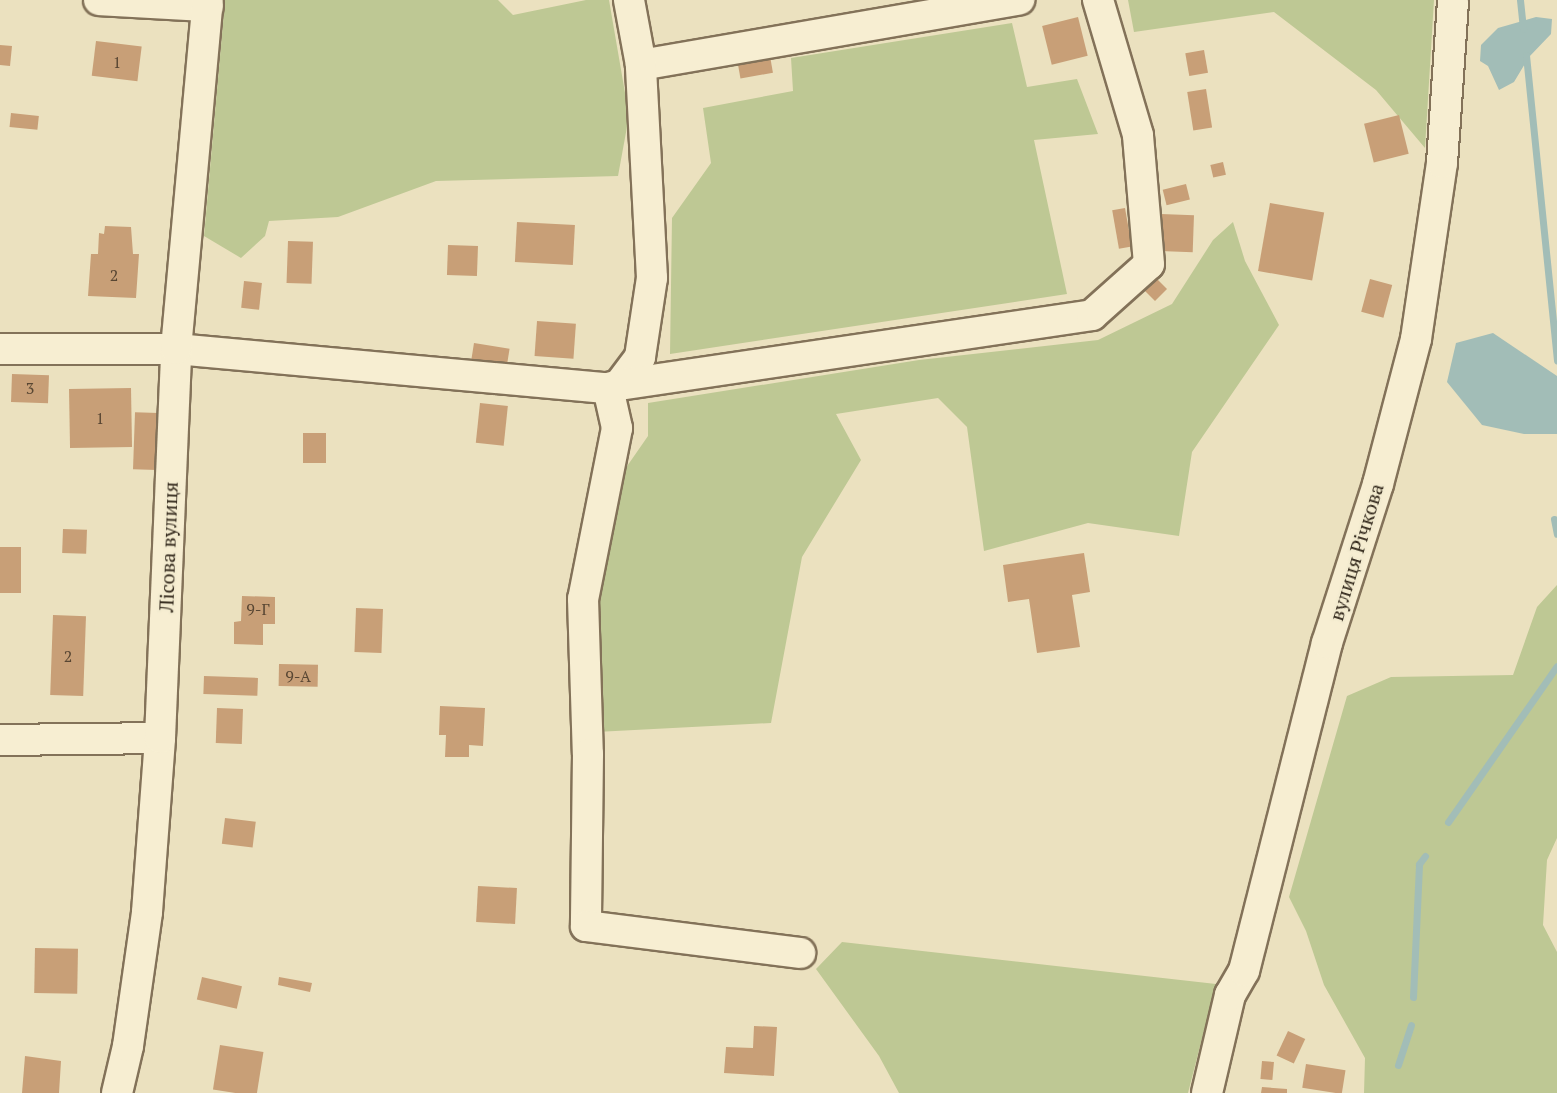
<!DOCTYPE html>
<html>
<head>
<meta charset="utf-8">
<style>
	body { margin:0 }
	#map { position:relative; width:1557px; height:1093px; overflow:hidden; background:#ebe1bf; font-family:"PT Serif",serif }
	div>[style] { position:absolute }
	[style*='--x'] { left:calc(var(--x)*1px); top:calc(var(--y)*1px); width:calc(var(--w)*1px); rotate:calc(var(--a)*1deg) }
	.green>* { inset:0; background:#bec894 }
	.water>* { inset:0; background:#a2bdb7 }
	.stream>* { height:7px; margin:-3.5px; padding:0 3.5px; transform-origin:3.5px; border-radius:3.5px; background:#a2bdb7 }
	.building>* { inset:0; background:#c89f77; transform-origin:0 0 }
	.roads { filter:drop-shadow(2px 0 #837259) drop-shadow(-2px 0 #837259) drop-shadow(0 2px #837259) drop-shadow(0 -2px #837259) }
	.minor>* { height:30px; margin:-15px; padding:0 15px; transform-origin:15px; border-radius:15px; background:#f7eed2 }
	span { translate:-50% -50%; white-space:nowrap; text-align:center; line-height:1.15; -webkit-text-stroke:4.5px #f3ebcf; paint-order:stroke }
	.number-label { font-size:16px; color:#584633 }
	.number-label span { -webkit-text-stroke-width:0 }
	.street-label { font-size:20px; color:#33291c }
</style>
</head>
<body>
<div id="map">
	<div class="green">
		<div style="clip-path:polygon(225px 0,498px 0,513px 15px,586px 0,609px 0,629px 116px,618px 176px,436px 181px,338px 217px,269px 221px,265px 236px,241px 258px,204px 236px)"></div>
		<div style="clip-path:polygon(1128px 0,1434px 0,1425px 148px,1376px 90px,1274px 12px,1134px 32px)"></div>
		<div style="clip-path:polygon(1012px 23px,1027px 87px,1077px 79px,1098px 134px,1034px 140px,1067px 294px,670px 354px,672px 218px,711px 163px,703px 108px,793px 91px,791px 58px)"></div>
		<div style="clip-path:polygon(1233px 222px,1245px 261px,1279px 325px,1192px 452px,1179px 536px,1088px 523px,984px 551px,967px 427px,938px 398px,836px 414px,861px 460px,802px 557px,771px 723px,596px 732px,584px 635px,623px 472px,648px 436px,648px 403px,919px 360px,1098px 340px,1172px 304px,1213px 240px)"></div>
		<div style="clip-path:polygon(1557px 585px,1557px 838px,1547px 860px,1543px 925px,1557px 952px,1557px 1093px,1364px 1093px,1365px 1058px,1324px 985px,1306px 931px,1289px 897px,1347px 696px,1391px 677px,1513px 675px,1537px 607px)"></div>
		<div style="clip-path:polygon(842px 942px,1216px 984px,1188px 1093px,899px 1093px,879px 1056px,816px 969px)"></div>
	</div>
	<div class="water">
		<div style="clip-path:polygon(1536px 17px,1552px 19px,1551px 34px,1529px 57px,1514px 82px,1499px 90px,1488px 66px,1480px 61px,1481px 45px,1498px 28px)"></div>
		<div style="clip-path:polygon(1493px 333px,1557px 376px,1557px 434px,1524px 434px,1482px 425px,1447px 382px,1456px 343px)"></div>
	</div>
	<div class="stream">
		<div style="--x:1520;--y:0;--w:29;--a:84"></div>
		<div style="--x:1526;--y:55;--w:307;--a:84.2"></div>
		<div style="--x:1554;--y:519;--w:15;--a:79"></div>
		<div style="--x:1448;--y:822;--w:190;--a:-55.1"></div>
		<div style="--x:1413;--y:997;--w:133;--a:-87.4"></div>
		<div style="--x:1419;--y:864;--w:10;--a:-53"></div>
		<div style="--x:1398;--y:1065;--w:42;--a:-72"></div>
	</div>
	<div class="building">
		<div style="left:1078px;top:17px;width:40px;height:37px;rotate:76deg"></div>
		<div style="left:96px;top:41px;width:46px;height:35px;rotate:7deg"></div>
		<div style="clip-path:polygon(0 45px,12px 46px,10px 66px,0 65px)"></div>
		<div style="left:1204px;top:50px;width:23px;height:19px;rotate:80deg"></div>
		<div style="left:770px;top:56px;width:17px;height:33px;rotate:80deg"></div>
		<div style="left:1206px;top:89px;width:39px;height:19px;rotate:81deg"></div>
		<div style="left:11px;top:113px;width:28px;height:14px;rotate:6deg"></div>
		<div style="left:1399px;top:115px;width:40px;height:36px;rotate:76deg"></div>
		<div style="left:1223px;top:162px;width:13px;height:13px;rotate:77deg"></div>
		<div style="left:1186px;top:184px;width:16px;height:24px;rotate:76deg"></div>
		<div style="left:1270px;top:203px;width:55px;height:69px;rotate:10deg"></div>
		<div style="left:1125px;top:208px;width:39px;height:13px;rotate:80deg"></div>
		<div style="left:1161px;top:214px;width:33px;height:37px;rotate:2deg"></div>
		<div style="left:517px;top:222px;width:58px;height:40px;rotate:3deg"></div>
		<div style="clip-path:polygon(105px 226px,131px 227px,133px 254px,139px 254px,136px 298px,88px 296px,91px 254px,98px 254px,99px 233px,104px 234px)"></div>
		<div style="left:288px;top:241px;width:25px;height:42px;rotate:2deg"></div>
		<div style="left:448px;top:245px;width:30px;height:30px;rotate:2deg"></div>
		<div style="left:1155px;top:277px;width:17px;height:17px;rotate:45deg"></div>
		<div style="left:1370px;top:279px;width:23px;height:34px;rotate:15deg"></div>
		<div style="left:244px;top:281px;width:18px;height:27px;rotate:6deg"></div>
		<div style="left:537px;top:321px;width:39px;height:35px;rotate:4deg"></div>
		<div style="left:474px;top:343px;width:36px;height:20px;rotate:9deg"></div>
		<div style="left:12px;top:374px;width:37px;height:28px;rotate:2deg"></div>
		<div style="left:131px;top:388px;width:59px;height:62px;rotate:89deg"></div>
		<div style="left:480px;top:403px;width:28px;height:40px;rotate:6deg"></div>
		<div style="left:159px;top:413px;width:57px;height:24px;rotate:92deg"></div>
		<div style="left:303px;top:433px;width:23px;height:30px"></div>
		<div style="left:63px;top:529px;width:24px;height:24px;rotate:2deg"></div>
		<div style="left:0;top:547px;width:21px;height:46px"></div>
		<div style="clip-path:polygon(1084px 553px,1090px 592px,1072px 595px,1080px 647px,1037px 653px,1029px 599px,1008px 602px,1003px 565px)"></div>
		<div style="clip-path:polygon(242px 596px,275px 597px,275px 624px,263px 624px,263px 645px,234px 644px,234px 622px,241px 621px)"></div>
		<div style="left:356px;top:608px;width:27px;height:44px;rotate:2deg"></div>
		<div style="left:53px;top:615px;width:33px;height:80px;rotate:2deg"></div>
		<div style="left:279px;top:664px;width:39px;height:22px;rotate:1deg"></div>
		<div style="left:204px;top:676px;width:54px;height:18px;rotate:2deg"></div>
		<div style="clip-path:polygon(440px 706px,485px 708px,483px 746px,469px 745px,469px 757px,445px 757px,446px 735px,439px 735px)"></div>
		<div style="left:217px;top:708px;width:26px;height:35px;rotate:2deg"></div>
		<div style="left:225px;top:818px;width:31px;height:26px;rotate:7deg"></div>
		<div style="left:478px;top:886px;width:39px;height:36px;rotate:3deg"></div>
		<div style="left:35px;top:948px;width:43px;height:45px;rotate:1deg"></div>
		<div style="left:202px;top:977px;width:41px;height:23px;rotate:13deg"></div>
		<div style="clip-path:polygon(279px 977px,312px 983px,310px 992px,278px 985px)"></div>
		<div style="clip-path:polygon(754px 1026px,777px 1027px,774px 1076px,724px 1073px,726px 1047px,753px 1048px)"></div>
		<div style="left:1288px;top:1031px;width:19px;height:27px;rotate:25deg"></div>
		<div style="left:220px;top:1045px;width:44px;height:45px;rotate:9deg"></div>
		<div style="clip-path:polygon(25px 1056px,61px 1061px,59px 1093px,22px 1093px)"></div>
		<div style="left:1262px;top:1061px;width:12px;height:18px;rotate:5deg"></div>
		<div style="left:1306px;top:1064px;width:40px;height:24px;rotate:9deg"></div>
		<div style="clip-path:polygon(1262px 1087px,1287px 1089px,1287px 1093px,1261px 1093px)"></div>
	</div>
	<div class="roads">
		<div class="minor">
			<div style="--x:99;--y:0;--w:109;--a:3.2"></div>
			<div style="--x:641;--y:65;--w:384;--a:-9.8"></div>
			<div style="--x:0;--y:349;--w:176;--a:0"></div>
			<div style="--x:176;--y:349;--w:434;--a:5.2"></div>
			<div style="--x:608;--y:388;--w:11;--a:-15"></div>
			<div style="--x:619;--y:385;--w:35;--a:-53"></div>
			<div style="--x:640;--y:357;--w:80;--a:-81.4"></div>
			<div style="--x:652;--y:278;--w:213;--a:-93"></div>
			<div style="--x:641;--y:65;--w:66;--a:-100.5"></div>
			<div style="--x:619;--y:385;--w:478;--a:-8.4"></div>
			<div style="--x:1092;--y:315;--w:76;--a:-41.8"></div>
			<div style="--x:1149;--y:264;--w:129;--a:-94.9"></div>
			<div style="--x:1138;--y:135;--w:141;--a:-106.5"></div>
			<div style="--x:608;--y:388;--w:41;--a:77.3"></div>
			<div style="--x:617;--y:428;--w:174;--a:101.2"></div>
			<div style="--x:583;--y:599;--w:155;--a:88.2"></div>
			<div style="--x:588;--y:754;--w:172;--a:90.7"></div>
			<div style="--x:586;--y:926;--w:216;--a:7.2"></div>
			<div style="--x:0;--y:740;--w:160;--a:-0.7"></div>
			<div style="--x:117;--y:1093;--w:48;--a:-76.8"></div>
			<div style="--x:128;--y:1046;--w:135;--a:-81.9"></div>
			<div style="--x:147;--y:912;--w:174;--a:-85.7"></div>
			<div style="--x:160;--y:738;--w:389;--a:-87.6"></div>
			<div style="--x:176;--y:349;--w:350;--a:-84.8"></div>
			<div style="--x:1207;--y:1093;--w:101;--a:-76.8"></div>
			<div style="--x:1230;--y:995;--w:28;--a:-60"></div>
			<div style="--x:1244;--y:971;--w:338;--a:-75.8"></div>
			<div style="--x:1327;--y:643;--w:167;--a:-72.2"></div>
			<div style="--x:1378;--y:484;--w:150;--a:-75.3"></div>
			<div style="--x:1416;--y:339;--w:178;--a:-81.6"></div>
			<div style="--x:1442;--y:163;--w:163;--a:-86.1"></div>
		</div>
	</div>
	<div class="number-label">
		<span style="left:117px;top:62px">1</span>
		<span style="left:114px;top:275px">2</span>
		<span style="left:30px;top:388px">3</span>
		<span style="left:100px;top:418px">1</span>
		<span style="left:258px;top:609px">9-Г</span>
		<span style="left:68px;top:656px">2</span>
		<span style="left:298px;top:676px">9-А</span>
	</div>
	<div class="street-label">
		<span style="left:168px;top:547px;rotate:-88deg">Лісова вулиця</span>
		<span style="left:1356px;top:552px;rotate:-73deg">вулиця Річкова</span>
	</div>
</div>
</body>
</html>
